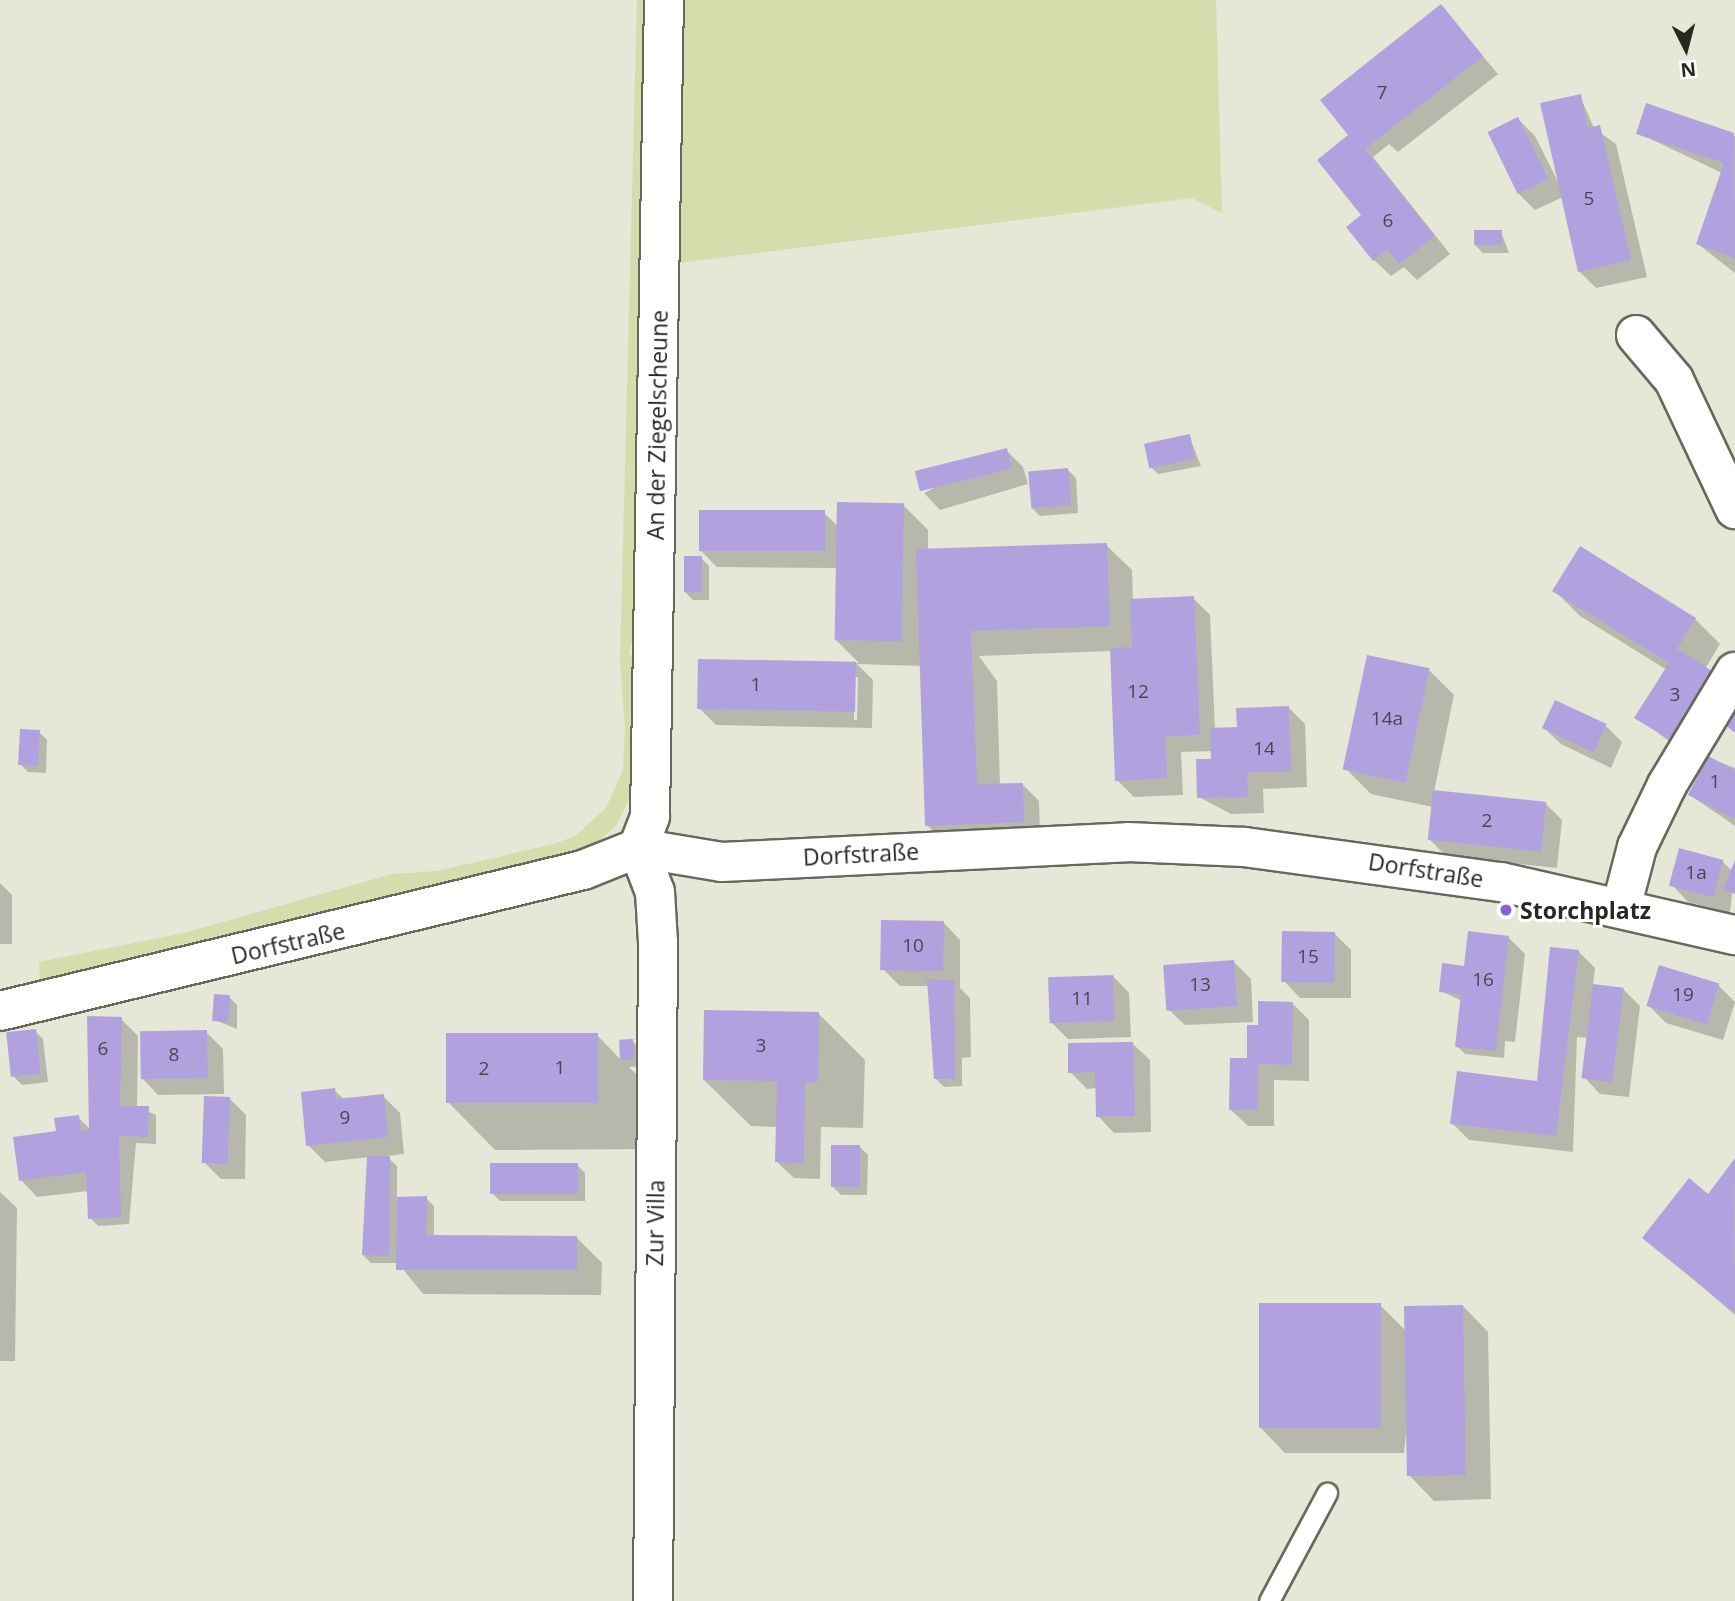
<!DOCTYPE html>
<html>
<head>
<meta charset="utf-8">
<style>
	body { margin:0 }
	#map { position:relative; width:1735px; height:1601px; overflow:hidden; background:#e5e7d7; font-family:"Open Sans",sans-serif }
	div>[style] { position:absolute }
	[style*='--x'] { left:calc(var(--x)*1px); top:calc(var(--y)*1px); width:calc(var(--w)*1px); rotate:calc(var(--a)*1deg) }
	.green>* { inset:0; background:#d7dcad }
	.shadow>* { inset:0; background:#0003 }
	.building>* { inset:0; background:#b1a2df; transform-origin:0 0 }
	.roads { filter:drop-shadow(2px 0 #67695b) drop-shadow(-2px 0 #67695b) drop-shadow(0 2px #67695b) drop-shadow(0 -2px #67695b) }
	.lane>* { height:19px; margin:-9.5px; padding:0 9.5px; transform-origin:9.5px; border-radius:9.5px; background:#fff }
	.street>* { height:38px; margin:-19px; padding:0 19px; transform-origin:19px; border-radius:19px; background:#fff }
	.secondary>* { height:38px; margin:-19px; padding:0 19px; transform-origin:19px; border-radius:19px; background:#fff }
	.dots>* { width:19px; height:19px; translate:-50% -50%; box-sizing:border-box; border:4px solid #fff; border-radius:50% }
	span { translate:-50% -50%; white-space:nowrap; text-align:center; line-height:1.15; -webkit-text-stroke:6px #fff; paint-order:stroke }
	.number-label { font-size:19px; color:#4a4651 }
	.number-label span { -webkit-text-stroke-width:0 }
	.street-label { font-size:23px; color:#272822 }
	.poi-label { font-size:23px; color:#272822; font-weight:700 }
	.left { translate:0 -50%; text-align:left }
	.north { position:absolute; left:1651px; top:14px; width:70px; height:70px; -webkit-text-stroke:5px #fff; paint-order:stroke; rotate:174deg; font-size:19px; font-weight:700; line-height:28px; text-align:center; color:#272822 }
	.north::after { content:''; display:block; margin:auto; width:24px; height:32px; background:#272822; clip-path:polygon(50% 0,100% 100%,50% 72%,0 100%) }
</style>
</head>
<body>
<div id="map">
	<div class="green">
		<div style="clip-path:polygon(637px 0,649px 0,636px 626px,629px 654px,636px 659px,632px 793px,616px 826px,588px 850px,551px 861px,516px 864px,40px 979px,39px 962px,184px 933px,392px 874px,437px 871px,554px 844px,575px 836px,606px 808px,623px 770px,625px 728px,620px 661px)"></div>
		<div style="clip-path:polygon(683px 0,1216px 0,1222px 213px,1192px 198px,679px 263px)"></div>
	</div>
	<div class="shadow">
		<div style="clip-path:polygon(1441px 7px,1498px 74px,1398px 152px,1389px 144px,1373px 157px,1450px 254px,1417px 280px,1404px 267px,1391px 276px,1374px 260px,1354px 134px)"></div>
		<div style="clip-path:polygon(1580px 96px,1594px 128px,1616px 144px,1647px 277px,1596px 288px,1579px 271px,1563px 197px,1535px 210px,1518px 193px,1518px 119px,1535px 136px,1560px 186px)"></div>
		<div style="clip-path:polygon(1638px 133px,1735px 136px,1735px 273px,1698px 244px,1722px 173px)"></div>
		<div style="clip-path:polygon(1501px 232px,1509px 253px,1483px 253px,1475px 245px)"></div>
		<div style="clip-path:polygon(1189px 436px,1201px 466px,1158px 474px,1150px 466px)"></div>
		<div style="clip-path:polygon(1006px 450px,1023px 467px,1028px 484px,940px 510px,924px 493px)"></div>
		<div style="clip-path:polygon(1068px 470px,1076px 478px,1078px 513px,1040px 516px,1032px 508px)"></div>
		<div style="clip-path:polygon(evenodd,903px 505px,928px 530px,928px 551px,1106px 545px,1132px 570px,1133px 601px,1193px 598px,1210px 615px,1215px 730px,1239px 729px,1288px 707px,1305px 724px,1307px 787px,1263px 789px,1264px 813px,1231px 814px,1199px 797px,1213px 751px,1181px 752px,1183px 795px,1134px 797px,1117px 780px,1111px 651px,979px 656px,997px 681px,1000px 785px,1022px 784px,1039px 801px,1040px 838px,944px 842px,927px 825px,922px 666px,857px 664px,873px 680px,872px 728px,716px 725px,699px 708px,700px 661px,859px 663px,835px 639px,837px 568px,717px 567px,700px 550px,824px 513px,838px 526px,903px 505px,854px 677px,858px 677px,857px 720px,854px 720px,854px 677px)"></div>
		<div style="clip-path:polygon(701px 558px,709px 566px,709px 600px,693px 600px,685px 592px)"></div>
		<div style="clip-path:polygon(1555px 591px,1695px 619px,1720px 644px,1705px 669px,1690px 757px,1637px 717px,1667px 670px,1580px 616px)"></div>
		<div style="clip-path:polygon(1429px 670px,1454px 695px,1434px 792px,1545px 803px,1562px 820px,1557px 868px,1446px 856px,1430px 840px,1433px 807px,1371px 794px,1346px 769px)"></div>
		<div style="clip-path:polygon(1606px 726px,1622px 742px,1611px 768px,1561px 744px,1544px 728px)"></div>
		<div style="clip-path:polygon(39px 732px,47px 740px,46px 773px,28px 772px,20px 764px)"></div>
		<div style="clip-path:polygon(1709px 758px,1735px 768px,1735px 826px,1690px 795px)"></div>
		<div style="clip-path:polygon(1722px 861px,1732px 871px,1735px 865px,1730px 913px,1688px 902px,1672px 885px)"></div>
		<div style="clip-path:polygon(0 883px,12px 895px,12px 944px,0 944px)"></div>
		<div style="clip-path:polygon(944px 923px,960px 940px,960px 988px,970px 998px,971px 1057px,962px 1058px,962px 1086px,944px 1087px,936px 1079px,929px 986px,900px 986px,883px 969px)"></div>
		<div style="clip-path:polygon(1334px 933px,1351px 950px,1351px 998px,1300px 998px,1284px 981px)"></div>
		<div style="clip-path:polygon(1508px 937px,1525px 954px,1515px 1042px,1505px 1041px,1504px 1058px,1465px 1054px,1457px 1046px,1462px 1001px,1441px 991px)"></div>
		<div style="clip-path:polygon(1578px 951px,1595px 968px,1593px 986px,1623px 989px,1640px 1006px,1629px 1097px,1600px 1094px,1584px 1077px,1588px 1038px,1577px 1037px,1573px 1152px,1469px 1140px,1452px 1123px,1538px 1083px)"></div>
		<div style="clip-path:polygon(1234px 962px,1251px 979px,1253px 1022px,1185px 1025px,1168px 1009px)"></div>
		<div style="clip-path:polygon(1113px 976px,1129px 993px,1131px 1037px,1068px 1039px,1052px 1023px)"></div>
		<div style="clip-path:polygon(1718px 985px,1735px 1002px,1723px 1040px,1666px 1023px,1649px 1006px)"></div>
		<div style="clip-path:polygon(229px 997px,237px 1005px,237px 1029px,215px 1020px)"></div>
		<div style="clip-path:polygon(1292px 1003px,1309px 1020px,1309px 1081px,1274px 1080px,1274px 1126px,1248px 1126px,1231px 1110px,1260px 1027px)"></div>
		<div style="clip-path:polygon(818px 1013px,865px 1060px,863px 1128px,821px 1127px,820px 1179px,794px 1178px,777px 1162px,777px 1127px,751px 1126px,704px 1080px)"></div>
		<div style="clip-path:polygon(121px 1019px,138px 1036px,137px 1107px,156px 1115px,156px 1144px,136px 1143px,129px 1224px,98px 1226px,90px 1218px,88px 1191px,37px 1197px,21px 1180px,78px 1117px,90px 1129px)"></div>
		<div style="clip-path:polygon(35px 1031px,43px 1039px,48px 1082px,22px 1085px,14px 1077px)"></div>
		<div style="clip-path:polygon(206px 1032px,223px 1049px,224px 1094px,158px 1095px,142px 1078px)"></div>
		<div style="clip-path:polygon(597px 1035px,621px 1060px,632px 1041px,640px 1048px,641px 1066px,629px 1067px,643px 1081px,644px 1149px,495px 1150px,449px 1103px)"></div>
		<div style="clip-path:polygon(1133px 1044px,1150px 1060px,1151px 1132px,1114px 1133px,1098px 1116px,1097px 1088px,1087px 1089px,1070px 1072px)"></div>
		<div style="clip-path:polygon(334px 1090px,345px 1100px,383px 1096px,400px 1113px,404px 1154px,386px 1156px,397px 1166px,397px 1198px,426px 1198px,434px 1206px,434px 1236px,576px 1237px,602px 1263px,601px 1295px,423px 1294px,398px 1263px,371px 1263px,363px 1255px,369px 1157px,325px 1162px,308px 1145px)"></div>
		<div style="clip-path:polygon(229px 1098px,246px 1115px,245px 1179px,221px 1179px,204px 1162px)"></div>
		<div style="clip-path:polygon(860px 1147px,868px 1155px,867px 1195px,841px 1195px,833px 1187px)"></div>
		<div style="clip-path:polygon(1735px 1160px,1735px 1315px,1644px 1237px,1709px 1196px)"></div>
		<div style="clip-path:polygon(577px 1165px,585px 1173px,585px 1201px,500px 1201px,492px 1193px)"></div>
		<div style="clip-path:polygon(0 1192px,17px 1208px,15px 1361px,0 1361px)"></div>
		<div style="clip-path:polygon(1380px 1305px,1407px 1332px,1463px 1306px,1488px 1332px,1491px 1499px,1434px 1501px,1409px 1475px,1408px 1414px,1404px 1453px,1285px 1453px,1260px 1427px)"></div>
	</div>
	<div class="building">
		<div style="clip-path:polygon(1441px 4px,1483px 56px,1365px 149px,1435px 236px,1399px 264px,1387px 250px,1373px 261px,1346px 227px,1361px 215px,1317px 160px,1348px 135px,1320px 100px)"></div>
		<div style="clip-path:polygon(1581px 94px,1588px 128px,1600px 125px,1631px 260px,1578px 272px,1540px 103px)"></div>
		<div style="clip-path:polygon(1646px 103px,1734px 133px,1735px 258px,1696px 244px,1724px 163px,1636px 134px)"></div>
		<div style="left:1518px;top:117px;width:69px;height:34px;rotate:64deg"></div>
		<div style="left:1474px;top:230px;width:28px;height:15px"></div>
		<div style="left:1190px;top:434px;width:25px;height:47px;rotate:78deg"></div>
		<div style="left:1007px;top:448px;width:21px;height:95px;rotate:76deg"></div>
		<div style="left:1068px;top:468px;width:37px;height:40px;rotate:85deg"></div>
		<div style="left:837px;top:502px;width:67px;height:138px;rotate:1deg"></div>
		<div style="left:699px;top:510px;width:126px;height:41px"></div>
		<div style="clip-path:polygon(1107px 543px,1110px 626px,971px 631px,977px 784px,1023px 783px,1024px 822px,925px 826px,916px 549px)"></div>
		<div style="clip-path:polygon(1580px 546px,1696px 618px,1677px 649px,1715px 673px,1672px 741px,1634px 718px,1669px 663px,1552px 591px)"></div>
		<div style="left:684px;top:556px;width:18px;height:36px"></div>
		<div style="clip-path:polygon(1194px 596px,1200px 735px,1165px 736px,1167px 778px,1115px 781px,1110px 648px,1132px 647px,1130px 599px)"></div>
		<div style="left:1367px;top:655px;width:64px;height:117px;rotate:12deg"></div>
		<div style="left:698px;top:659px;width:158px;height:50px;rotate:1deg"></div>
		<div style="left:1555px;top:700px;width:57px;height:31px;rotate:25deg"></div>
		<div style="clip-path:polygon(1289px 706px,1291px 771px,1247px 773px,1248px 797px,1197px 798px,1196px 759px,1211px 759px,1210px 728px,1237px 727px,1236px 708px)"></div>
		<div style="clip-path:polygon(1735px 708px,1735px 733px,1723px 723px)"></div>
		<div style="left:20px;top:729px;width:20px;height:36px;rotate:3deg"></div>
		<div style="clip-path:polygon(1708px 756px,1735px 770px,1735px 819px,1688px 795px)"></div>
		<div style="left:1433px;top:790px;width:114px;height:50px;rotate:6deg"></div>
		<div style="left:1679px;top:848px;width:46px;height:39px;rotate:15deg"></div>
		<div style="clip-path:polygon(1735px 860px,1735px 894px,1723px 889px)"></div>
		<div style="left:881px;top:920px;width:63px;height:50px;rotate:1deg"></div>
		<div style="left:1282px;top:931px;width:53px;height:51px;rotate:1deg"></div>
		<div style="clip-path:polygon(1468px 931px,1509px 936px,1496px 1051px,1455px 1047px,1461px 994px,1439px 992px,1442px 963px,1464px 966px)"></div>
		<div style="clip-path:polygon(1550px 947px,1579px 950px,1556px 1136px,1450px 1124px,1457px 1071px,1537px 1081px)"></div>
		<div style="left:1234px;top:960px;width:46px;height:71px;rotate:86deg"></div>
		<div style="left:1659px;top:965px;width:63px;height:43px;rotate:17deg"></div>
		<div style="left:1113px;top:975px;width:46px;height:65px;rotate:88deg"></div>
		<div style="clip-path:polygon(927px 979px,954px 980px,955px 1079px,934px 1079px)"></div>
		<div style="left:1593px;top:984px;width:31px;height:95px;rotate:7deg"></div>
		<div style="left:214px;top:994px;width:16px;height:27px;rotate:4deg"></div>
		<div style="clip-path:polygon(1258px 1001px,1293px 1002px,1292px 1065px,1258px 1064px,1258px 1110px,1229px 1110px,1230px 1058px,1247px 1058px,1247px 1025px,1258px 1025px)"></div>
		<div style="clip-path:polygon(704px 1010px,819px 1012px,818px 1082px,805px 1082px,804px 1163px,775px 1162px,777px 1081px,703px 1080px)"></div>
		<div style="clip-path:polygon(87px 1016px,122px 1017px,120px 1106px,149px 1106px,148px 1137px,119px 1136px,121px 1217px,88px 1219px,86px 1172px,19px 1181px,13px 1137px,56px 1131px,54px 1118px,79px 1115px,81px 1131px,89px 1131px)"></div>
		<div style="left:36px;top:1029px;width:45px;height:30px;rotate:84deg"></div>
		<div style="left:207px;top:1030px;width:48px;height:67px;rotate:89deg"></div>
		<div style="left:598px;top:1033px;width:70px;height:152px;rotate:90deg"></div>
		<div style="left:633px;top:1039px;width:20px;height:14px;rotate:87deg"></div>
		<div style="clip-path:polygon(1133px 1042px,1135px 1116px,1096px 1117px,1095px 1072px,1068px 1073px,1068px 1043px)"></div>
		<div style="clip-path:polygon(335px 1088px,336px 1099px,384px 1094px,388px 1137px,306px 1146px,301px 1092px)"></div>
		<div style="left:204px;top:1096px;width:26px;height:67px;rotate:2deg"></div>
		<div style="left:831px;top:1145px;width:29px;height:42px"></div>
		<div style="clip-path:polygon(367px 1156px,390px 1156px,389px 1256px,362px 1255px)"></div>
		<div style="clip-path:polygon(1735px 1158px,1734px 1216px,1735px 1313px,1642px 1238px,1689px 1178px,1708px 1194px)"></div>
		<div style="left:490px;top:1163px;width:88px;height:31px"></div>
		<div style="clip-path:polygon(427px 1196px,426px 1235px,577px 1236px,577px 1270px,396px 1270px,397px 1197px)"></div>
		<div style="left:1259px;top:1303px;width:122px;height:125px"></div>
		<div style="left:1463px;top:1305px;width:170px;height:59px;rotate:89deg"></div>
	</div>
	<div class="roads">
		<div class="lane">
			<div style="--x:1269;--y:1601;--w:123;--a:-61.8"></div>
		</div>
		<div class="street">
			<div style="--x:1636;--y:335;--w:59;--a:49.8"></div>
			<div style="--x:1674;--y:380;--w:143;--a:64.7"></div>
			<div style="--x:638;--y:848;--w:85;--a:9.5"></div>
			<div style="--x:722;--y:862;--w:406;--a:-2.8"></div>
			<div style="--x:1128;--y:842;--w:116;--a:2.5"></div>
			<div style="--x:1244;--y:847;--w:259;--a:7.8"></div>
			<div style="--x:1501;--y:882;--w:240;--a:12.8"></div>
			<div style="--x:638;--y:848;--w:47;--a:68.9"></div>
			<div style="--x:655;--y:892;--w:50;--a:86.6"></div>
			<div style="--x:658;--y:942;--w:659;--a:90.43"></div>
			<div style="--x:1621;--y:908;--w:63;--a:-75.3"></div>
			<div style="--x:1637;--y:847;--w:69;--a:-64.2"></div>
			<div style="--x:1667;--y:785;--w:132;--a:-59"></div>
		</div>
		<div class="secondary">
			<div style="--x:0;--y:1011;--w:600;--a:-13.6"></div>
			<div style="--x:583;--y:870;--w:59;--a:-21.8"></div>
			<div style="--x:638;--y:848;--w:34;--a:-69"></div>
			<div style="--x:650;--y:816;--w:816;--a:-89.02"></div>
		</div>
	</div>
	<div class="dots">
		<div style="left:1506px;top:910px;background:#875fd9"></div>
	</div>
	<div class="number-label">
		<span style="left:1382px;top:93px">7</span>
		<span style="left:1589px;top:199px">5</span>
		<span style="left:1388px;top:221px">6</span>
		<span style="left:756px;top:685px">1</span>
		<span style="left:1138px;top:692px">12</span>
		<span style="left:1675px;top:695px">3</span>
		<span style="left:1387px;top:719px">14a</span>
		<span style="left:1264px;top:749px">14</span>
		<span style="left:1715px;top:782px">1</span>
		<span style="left:1487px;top:821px">2</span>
		<span style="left:1696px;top:873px">1a</span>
		<span style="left:913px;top:946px">10</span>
		<span style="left:1308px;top:957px">15</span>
		<span style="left:1483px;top:980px">16</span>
		<span style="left:1200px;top:985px">13</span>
		<span style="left:1683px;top:995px">19</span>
		<span style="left:1082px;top:999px">11</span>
		<span style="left:761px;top:1046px">3</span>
		<span style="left:103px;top:1049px">6</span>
		<span style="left:174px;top:1055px">8</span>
		<span style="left:560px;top:1068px">1</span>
		<span style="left:484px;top:1069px">2</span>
		<span style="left:345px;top:1118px">9</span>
	</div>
	<div class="street-label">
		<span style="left:657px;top:425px;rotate:-89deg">An der Ziegelscheune</span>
		<span style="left:861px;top:854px;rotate:-3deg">Dorfstraße</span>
		<span style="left:1426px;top:870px;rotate:9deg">Dorfstraße</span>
		<span style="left:288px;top:943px;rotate:-13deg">Dorfstraße</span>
		<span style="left:655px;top:1223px;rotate:-89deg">Zur Villa</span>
	</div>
	<div class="poi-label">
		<span class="left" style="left:1520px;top:910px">Storchplatz</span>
	</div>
	<div class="north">N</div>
</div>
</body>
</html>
